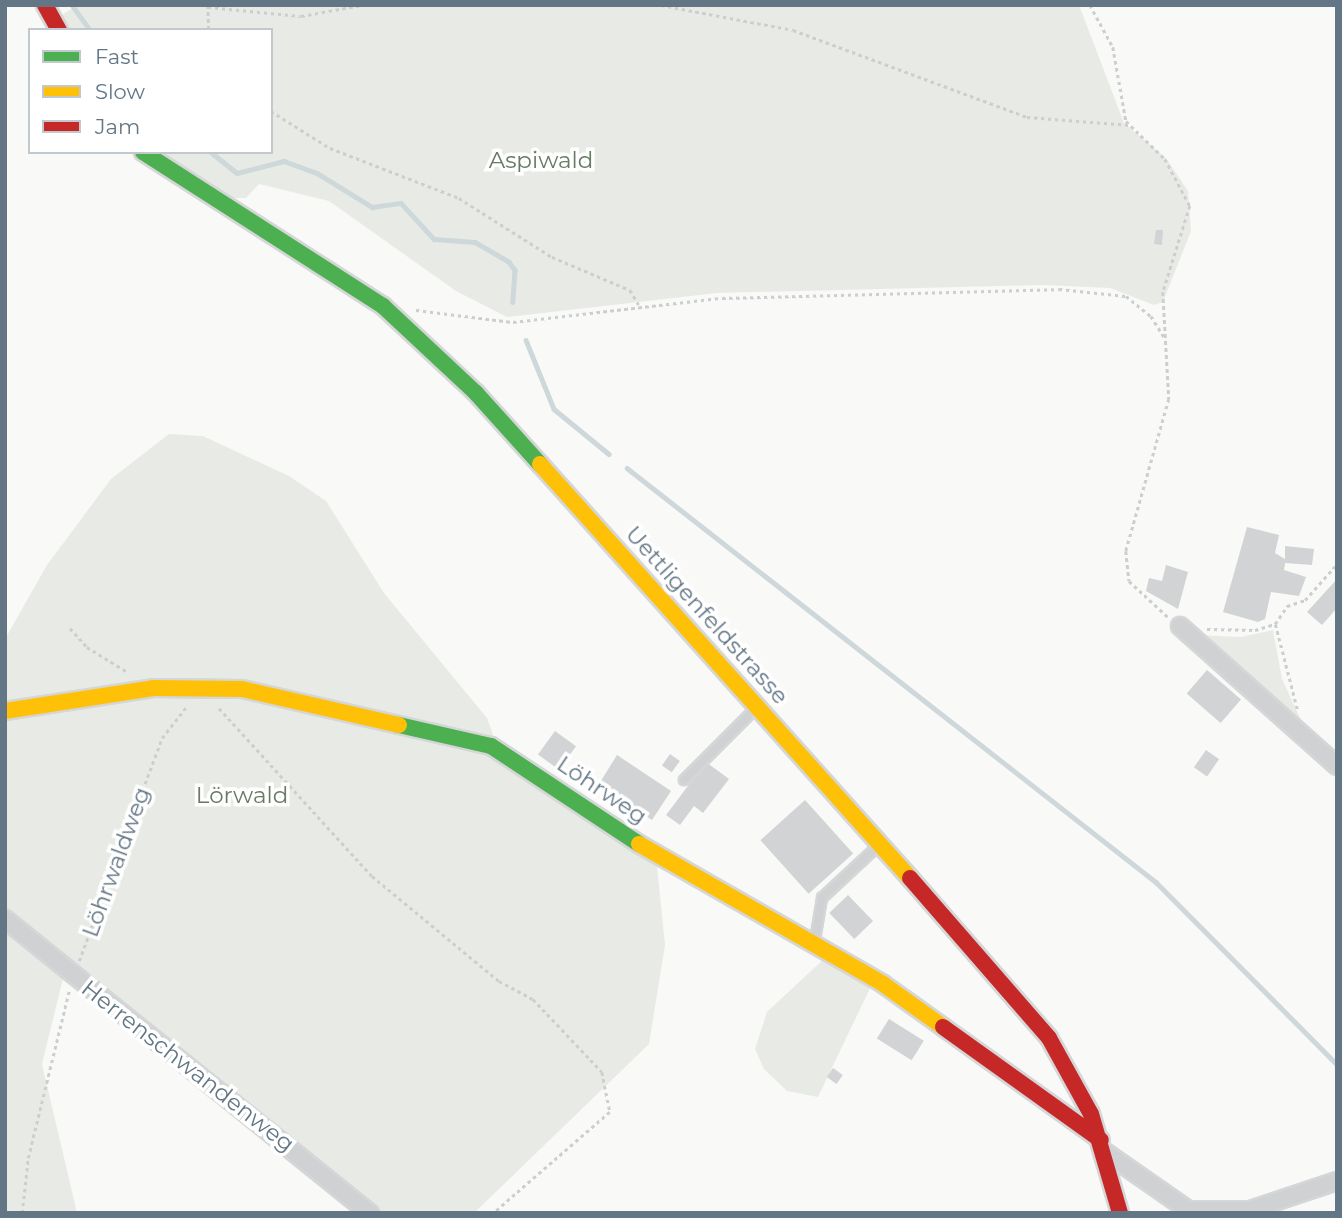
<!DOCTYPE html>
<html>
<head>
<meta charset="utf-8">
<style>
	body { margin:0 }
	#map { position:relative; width:1342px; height:1218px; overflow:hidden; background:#f9f9f8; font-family:Montserrat,sans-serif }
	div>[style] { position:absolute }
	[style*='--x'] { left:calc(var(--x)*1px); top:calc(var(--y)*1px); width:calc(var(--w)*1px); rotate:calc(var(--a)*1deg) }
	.green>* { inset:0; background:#e8ebe5 }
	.stream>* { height:4.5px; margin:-2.25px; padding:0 2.25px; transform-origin:2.25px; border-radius:2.25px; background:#ced7d9 }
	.building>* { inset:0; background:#d1d3d4; transform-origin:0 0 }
	.path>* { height:2.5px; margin-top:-1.25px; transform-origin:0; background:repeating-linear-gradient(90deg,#cdcecf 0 3.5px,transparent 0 7px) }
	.roads { filter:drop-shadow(2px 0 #d5d6d7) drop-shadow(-2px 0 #d5d6d7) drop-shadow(0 2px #d5d6d7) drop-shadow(0 -2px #d5d6d7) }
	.lane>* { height:8px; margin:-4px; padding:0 4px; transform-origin:4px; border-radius:4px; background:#cfd1d2 }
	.street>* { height:16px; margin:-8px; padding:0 8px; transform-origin:8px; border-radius:8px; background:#cfd1d2 }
	.fast>* { height:16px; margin:-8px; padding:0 8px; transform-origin:8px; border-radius:8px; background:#4caf50 }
	.slow>* { height:16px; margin:-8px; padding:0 8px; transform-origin:8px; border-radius:8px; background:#ffc107 }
	.jam>* { height:16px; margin:-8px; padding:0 8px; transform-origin:8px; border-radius:8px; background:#c62828 }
	span { translate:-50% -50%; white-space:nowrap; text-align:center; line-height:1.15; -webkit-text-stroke:7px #fff; paint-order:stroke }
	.park-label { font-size:23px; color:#677b62 }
	.street-label { font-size:23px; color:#637685 }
	.frame { position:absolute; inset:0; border:7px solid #637685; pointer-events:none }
	.legend { position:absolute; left:28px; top:28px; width:245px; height:126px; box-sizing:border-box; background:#fff; border:2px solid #c1c8ce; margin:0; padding:9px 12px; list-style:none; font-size:21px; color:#637685 }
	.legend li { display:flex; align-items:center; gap:14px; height:35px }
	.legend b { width:35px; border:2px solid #c1c8ce }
</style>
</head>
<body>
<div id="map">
	<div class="green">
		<div style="clip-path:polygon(77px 5px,1079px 5px,1124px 123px,1166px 158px,1188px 191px,1191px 231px,1163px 302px,1154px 305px,1110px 288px,1043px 285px,717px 293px,507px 317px,456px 291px,329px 201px,259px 184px,246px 198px,231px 198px,155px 152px,271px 152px,271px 30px,70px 30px,62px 15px)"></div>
		<div style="clip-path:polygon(169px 434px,203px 436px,289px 476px,326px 501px,384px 593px,487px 718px,496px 743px,656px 856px,665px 945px,649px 1044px,474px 1213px,377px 1213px,68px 958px,42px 1064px,77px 1213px,5px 1213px,5px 639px,47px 565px,111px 479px)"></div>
		<div style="clip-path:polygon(1273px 630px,1282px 679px,1308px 735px,1195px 635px,1241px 637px)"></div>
		<div style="clip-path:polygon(827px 956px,872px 984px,818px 1097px,787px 1091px,764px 1069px,755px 1049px,767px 1012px)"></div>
	</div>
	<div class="stream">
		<div style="--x:72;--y:5;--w:31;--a:54"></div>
		<div style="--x:211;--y:152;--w:33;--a:39"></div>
		<div style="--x:237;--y:173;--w:49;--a:-14.3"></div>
		<div style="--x:284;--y:161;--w:35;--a:20"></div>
		<div style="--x:317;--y:173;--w:65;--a:31.7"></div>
		<div style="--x:372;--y:207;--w:29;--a:-8"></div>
		<div style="--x:401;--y:203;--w:49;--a:47.5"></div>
		<div style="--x:434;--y:239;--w:41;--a:4.2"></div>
		<div style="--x:475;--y:242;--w:39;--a:30"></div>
		<div style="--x:509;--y:262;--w:10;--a:53"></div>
		<div style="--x:515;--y:270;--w:32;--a:94"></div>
		<div style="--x:526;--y:340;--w:74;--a:67.9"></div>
		<div style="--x:554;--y:409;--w:71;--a:39.3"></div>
		<div style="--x:627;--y:468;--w:672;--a:38.05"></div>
		<div style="--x:1156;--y:882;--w:257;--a:45.2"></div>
	</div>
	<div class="building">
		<div style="clip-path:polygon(1156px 230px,1163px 230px,1162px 245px,1154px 244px)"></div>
		<div style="clip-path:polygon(1247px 527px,1279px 535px,1275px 553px,1285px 559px,1285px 546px,1314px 549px,1312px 565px,1285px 563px,1284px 570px,1306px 577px,1299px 596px,1271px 592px,1265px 619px,1258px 622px,1223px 612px)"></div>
		<div style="clip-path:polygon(1166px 565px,1188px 572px,1178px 609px,1146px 591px,1149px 578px,1162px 581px)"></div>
		<div style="clip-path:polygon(1337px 579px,1337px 608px,1322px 625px,1307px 612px)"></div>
		<div style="left:1207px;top:670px;width:45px;height:31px;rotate:41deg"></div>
		<div style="left:555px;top:731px;width:26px;height:29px;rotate:36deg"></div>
		<div style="left:1206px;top:750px;width:16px;height:21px;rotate:35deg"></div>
		<div style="left:670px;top:754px;width:12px;height:14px;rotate:35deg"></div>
		<div style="clip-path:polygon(617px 755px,671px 791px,652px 820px,634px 808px,629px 817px,607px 803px,613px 793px,599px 784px)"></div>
		<div style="clip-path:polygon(706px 762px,729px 779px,703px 813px,694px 806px,680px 825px,666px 815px)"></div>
		<div style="left:805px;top:800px;width:72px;height:60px;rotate:48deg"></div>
		<div style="left:848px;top:895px;width:36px;height:26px;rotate:46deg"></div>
		<div style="left:889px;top:1019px;width:41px;height:23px;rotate:32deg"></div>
		<div style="left:833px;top:1068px;width:12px;height:11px;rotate:35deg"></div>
	</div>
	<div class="path">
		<div style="--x:208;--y:5;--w:25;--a:88"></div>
		<div style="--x:661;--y:5;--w:134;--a:10.7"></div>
		<div style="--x:793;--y:30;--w:250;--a:20.4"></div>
		<div style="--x:1027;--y:117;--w:103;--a:4.4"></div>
		<div style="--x:1090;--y:5;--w:48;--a:61.3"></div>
		<div style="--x:1113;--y:47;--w:75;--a:80"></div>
		<div style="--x:1126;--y:121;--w:54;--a:44.3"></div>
		<div style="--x:1165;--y:159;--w:53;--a:62"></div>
		<div style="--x:1190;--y:206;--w:90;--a:107.4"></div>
		<div style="--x:1163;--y:292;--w:107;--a:86.8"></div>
		<div style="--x:1169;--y:399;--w:158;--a:105.8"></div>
		<div style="--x:1126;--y:551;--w:30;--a:84"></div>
		<div style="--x:1129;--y:581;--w:53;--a:42.7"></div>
		<div style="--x:208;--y:7;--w:93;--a:5.5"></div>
		<div style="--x:301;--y:16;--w:62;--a:-10.2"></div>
		<div style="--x:271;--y:111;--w:70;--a:32.1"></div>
		<div style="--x:330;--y:148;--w:138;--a:21.2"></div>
		<div style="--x:459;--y:198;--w:110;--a:32.4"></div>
		<div style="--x:552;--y:257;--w:85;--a:22.9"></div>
		<div style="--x:630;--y:290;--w:17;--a:59"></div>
		<div style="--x:416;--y:310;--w:98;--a:7.1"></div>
		<div style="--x:513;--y:322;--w:210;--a:-6.6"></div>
		<div style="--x:722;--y:298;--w:337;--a:-1.5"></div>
		<div style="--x:1059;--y:289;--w:67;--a:6"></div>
		<div style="--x:1126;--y:296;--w:32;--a:39"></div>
		<div style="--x:1151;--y:316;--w:28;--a:58"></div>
		<div style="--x:70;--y:628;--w:25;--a:48"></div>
		<div style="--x:87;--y:647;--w:49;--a:31.8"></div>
		<div style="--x:1207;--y:629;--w:48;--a:1.2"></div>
		<div style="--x:1255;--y:630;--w:21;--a:-17"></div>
		<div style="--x:219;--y:708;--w:227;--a:47.7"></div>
		<div style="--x:372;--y:876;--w:165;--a:39.6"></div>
		<div style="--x:499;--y:981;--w:38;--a:28"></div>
		<div style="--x:533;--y:999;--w:100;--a:46.6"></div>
		<div style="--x:602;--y:1072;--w:41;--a:78.7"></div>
		<div style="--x:610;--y:1112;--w:154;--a:139"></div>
		<div style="--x:1297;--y:709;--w:88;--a:-104.5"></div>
		<div style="--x:1275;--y:624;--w:22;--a:-56"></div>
		<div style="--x:1287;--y:606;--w:19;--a:-18"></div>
		<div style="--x:1305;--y:600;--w:48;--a:-48.4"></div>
		<div style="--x:79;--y:961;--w:238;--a:-69.6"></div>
		<div style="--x:162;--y:738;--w:39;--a:-52"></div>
		<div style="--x:22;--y:1213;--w:55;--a:-83.8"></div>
		<div style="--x:28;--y:1158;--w:172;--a:-76.2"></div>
	</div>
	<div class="roads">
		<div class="lane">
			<div style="--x:684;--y:780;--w:102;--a:-45"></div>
			<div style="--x:815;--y:940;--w:43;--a:-80.5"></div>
			<div style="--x:822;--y:898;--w:78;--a:-42.9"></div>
		</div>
		<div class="street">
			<div style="--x:1180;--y:626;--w:210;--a:41.7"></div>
			<div style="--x:5;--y:919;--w:469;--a:38.9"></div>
			<div style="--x:1105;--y:1152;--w:101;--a:34.9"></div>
			<div style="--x:1188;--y:1210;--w:62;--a:0"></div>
			<div style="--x:1250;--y:1210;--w:92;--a:-18.4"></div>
		</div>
		<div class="fast">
			<div style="--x:143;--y:152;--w:285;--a:32.7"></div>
			<div style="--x:383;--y:306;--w:127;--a:43.1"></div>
			<div style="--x:476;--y:393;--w:96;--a:48"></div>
			<div style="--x:399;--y:725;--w:94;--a:12.9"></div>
			<div style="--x:491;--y:746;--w:178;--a:33.5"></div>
		</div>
		<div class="slow">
			<div style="--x:540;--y:464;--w:555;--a:48.21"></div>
			<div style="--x:5;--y:711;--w:150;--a:-8.8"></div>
			<div style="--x:153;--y:688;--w:89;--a:0.6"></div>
			<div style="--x:242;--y:689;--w:161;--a:12.9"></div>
			<div style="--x:639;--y:844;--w:281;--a:29.8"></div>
			<div style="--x:883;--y:984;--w:74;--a:35.6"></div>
		</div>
		<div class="jam">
			<div style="--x:45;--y:5;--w:29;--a:61"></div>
			<div style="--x:910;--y:878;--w:212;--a:49"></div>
			<div style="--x:1049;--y:1038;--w:87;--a:61.1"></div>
			<div style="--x:1091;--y:1114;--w:103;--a:73.7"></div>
			<div style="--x:943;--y:1027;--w:194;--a:35.6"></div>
		</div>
	</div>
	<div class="park-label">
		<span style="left:541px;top:160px">Aspiwald</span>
		<span style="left:242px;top:795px">Lörwald</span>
	</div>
	<div class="street-label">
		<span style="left:707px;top:615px;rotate:48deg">Uettligenfeldstrasse</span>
		<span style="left:602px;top:790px;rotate:34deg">Löhrweg</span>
		<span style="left:116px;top:862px;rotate:-70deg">Löhrwaldweg</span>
		<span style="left:188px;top:1066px;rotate:38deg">Herrenschwandenweg</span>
	</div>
	<div class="frame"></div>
	<ul class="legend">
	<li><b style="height:9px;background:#4caf50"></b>Fast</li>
	<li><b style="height:9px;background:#ffc107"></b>Slow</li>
	<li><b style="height:9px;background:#c62828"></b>Jam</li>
	</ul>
</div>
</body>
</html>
